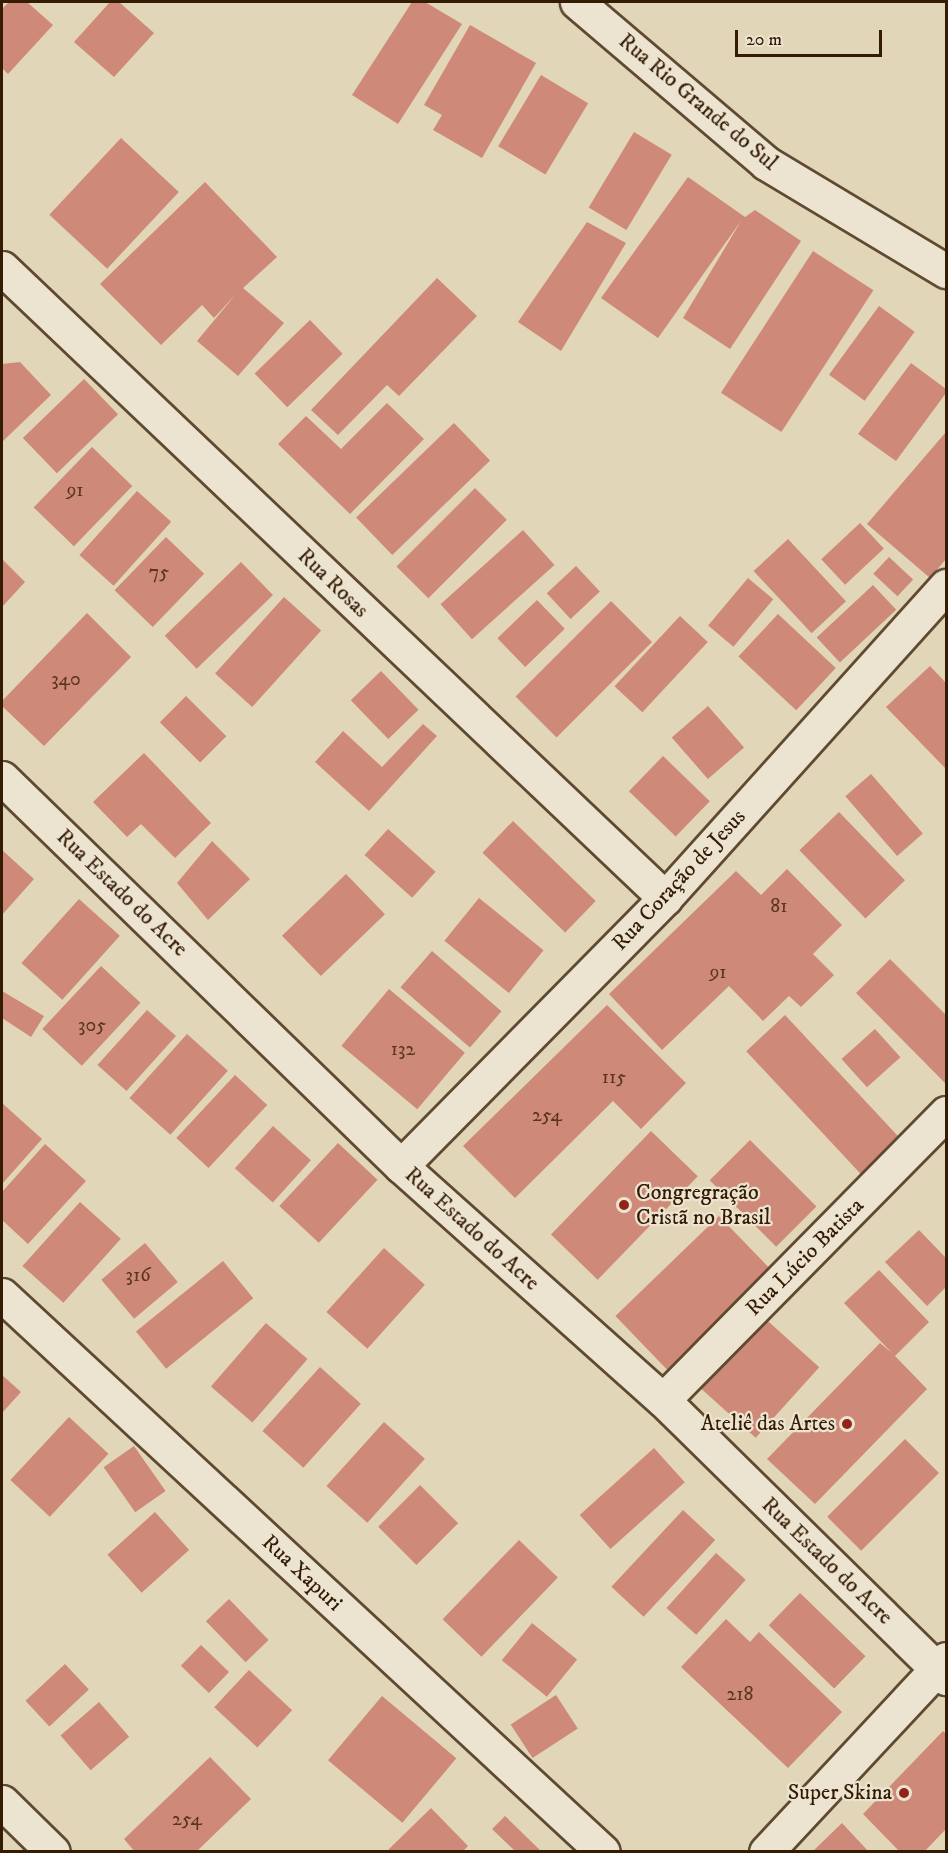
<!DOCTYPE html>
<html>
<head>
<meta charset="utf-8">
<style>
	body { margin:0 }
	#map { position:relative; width:948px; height:1853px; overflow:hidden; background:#e1d6b7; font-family:"IM FELL DW Pica",serif }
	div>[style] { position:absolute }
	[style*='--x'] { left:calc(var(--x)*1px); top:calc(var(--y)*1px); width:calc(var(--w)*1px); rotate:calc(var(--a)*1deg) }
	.building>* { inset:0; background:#ce8978; transform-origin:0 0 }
	.roads { filter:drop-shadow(2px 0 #5f4a31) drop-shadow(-2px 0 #5f4a31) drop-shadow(0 2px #5f4a31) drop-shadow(0 -2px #5f4a31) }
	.minor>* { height:33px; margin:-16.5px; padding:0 16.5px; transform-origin:16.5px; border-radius:16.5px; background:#ece4d0 }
	.dots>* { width:16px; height:16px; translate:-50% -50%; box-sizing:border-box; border:3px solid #ece4d0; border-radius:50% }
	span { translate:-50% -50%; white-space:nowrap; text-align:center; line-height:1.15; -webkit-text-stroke:4.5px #ece4d0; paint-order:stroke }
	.number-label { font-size:20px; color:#5a3621 }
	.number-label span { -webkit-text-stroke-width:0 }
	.street-label { font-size:22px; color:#341b04 }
	.poi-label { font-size:22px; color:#341b04 }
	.left { translate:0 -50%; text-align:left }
	.right { translate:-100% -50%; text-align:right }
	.frame { position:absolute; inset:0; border:3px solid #341b04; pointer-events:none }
	.scale { position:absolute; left:735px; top:30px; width:147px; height:27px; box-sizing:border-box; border:3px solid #341b04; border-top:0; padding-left:8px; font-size:18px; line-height:21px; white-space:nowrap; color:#341b04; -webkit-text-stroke:4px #ece4d0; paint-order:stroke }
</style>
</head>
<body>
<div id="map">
	<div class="building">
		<div style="clip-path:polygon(9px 2px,27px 2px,53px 25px,8px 74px,2px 68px,2px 9px)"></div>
		<div style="clip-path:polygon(110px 2px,119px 2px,154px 33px,114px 77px,74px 42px)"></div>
		<div style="clip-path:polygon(412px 2px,425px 2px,462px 24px,398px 124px,352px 95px)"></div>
		<div style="clip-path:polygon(470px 25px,536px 63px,482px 158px,433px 130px,442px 115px,424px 105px)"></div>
		<div style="left:541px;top:75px;width:55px;height:83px;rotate:31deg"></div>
		<div style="left:634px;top:132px;width:44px;height:88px;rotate:31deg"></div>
		<div style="left:121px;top:138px;width:79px;height:105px;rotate:43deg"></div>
		<div style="clip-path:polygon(688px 177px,745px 217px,755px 210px,801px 241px,730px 349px,683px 318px,741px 221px,658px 338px,601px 298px)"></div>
		<div style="clip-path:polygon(205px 182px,277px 257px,243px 288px,284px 323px,238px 376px,197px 341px,236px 294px,214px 318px,202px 305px,161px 345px,100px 284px)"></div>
		<div style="clip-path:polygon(587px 222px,626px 243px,561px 351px,518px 322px)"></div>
		<div style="left:813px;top:251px;width:72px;height:169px;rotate:33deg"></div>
		<div style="clip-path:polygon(437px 278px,477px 316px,399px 396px,387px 385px,338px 435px,311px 410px)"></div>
		<div style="left:879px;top:306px;width:44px;height:85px;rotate:36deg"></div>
		<div style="left:310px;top:320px;width:47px;height:77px;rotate:46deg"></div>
		<div style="clip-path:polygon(20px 362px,51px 395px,2px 442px,2px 364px)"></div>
		<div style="clip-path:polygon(911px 363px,946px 389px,946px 393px,896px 461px,858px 434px)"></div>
		<div style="left:84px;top:379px;width:49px;height:85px;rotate:46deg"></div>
		<div style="clip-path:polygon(387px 403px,424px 439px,350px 514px,278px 444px,306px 416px,341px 449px)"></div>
		<div style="left:454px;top:423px;width:52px;height:136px;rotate:46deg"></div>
		<div style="clip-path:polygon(946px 432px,946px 559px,930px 578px,867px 524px)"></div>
		<div style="left:92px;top:447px;width:56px;height:84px;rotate:44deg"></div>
		<div style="left:475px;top:488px;width:45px;height:111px;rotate:45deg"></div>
		<div style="left:137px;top:491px;width:46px;height:86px;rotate:42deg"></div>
		<div style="left:860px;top:523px;width:35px;height:53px;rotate:47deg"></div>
		<div style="left:523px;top:530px;width:47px;height:111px;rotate:48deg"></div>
		<div style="left:166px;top:537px;width:53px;height:74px;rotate:44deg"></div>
		<div style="left:788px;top:539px;width:85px;height:47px;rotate:47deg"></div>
		<div style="left:889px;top:557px;width:33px;height:23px;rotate:43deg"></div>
		<div style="clip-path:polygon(2px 559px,25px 582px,2px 607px)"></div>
		<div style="left:241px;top:562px;width:46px;height:106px;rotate:46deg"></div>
		<div style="left:576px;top:566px;width:35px;height:40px;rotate:47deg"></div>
		<div style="left:748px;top:578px;width:33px;height:62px;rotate:40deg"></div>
		<div style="left:873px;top:585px;width:34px;height:77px;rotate:47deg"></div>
		<div style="left:284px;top:597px;width:50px;height:103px;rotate:42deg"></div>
		<div style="left:537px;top:600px;width:40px;height:55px;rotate:46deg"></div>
		<div style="left:611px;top:601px;width:58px;height:135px;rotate:45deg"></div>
		<div style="clip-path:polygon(87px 613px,131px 657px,44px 746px,2px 706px,2px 701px)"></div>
		<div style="left:778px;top:614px;width:79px;height:58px;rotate:43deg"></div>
		<div style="left:680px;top:616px;width:38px;height:96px;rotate:43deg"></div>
		<div style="clip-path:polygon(930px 666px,946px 683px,946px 769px,886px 707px)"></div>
		<div style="left:381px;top:671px;width:54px;height:42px;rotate:46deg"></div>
		<div style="left:186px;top:696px;width:57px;height:37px;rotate:45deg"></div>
		<div style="left:708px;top:706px;width:55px;height:48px;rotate:49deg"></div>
		<div style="clip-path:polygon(423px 724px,437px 736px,369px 811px,315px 762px,343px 731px,382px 767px)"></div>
		<div style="clip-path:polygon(144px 753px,211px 823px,175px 858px,141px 824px,127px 837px,93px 802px)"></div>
		<div style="left:663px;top:756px;width:65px;height:49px;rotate:44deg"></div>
		<div style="left:871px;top:774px;width:79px;height:34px;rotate:49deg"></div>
		<div style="left:839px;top:812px;width:95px;height:55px;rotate:46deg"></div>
		<div style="left:513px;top:821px;width:115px;height:44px;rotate:44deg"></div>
		<div style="left:388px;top:829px;width:64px;height:35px;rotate:42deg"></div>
		<div style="clip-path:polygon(212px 841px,250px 879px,208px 920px,177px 883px)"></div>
		<div style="clip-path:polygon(2px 850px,34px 879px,2px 915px)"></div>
		<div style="clip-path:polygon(787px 869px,842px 925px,813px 954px,834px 975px,801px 1007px,789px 996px,763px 1021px,729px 986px,662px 1050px,609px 994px,736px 871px,761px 895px)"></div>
		<div style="left:346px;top:874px;width:56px;height:89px;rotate:46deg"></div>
		<div style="left:479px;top:898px;width:83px;height:55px;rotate:39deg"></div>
		<div style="left:79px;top:899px;width:55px;height:86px;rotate:42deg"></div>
		<div style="left:432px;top:951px;width:92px;height:48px;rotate:41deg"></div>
		<div style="clip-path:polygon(890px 959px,946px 1015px,946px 1084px,856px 993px)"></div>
		<div style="left:101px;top:966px;width:54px;height:86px;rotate:43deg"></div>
		<div style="left:389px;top:989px;width:99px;height:74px;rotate:40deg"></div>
		<div style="clip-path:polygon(2px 991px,44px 1016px,31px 1037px,2px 1018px)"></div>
		<div style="clip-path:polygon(607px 1005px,686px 1083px,641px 1129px,613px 1101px,515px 1198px,463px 1146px)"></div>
		<div style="left:147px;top:1010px;width:39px;height:74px;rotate:42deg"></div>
		<div style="left:785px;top:1015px;width:172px;height:53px;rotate:47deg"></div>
		<div style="left:875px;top:1029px;width:38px;height:45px;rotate:48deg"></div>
		<div style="left:187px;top:1034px;width:55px;height:86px;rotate:42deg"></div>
		<div style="left:235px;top:1075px;width:44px;height:86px;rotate:43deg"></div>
		<div style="clip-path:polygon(2px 1103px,42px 1139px,2px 1184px)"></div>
		<div style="left:273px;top:1126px;width:51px;height:57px;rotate:42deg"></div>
		<div style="left:651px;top:1131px;width:65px;height:144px;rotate:44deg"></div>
		<div style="left:750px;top:1140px;width:94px;height:57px;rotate:45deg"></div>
		<div style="left:338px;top:1143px;width:54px;height:86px;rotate:43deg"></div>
		<div style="clip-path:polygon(45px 1144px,86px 1181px,28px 1244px,2px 1220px,2px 1192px)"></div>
		<div style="left:80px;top:1202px;width:55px;height:86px;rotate:42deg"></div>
		<div style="left:719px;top:1216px;width:78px;height:144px;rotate:46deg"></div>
		<div style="clip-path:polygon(919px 1230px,946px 1258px,946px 1287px,927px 1306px,885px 1262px)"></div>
		<div style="left:145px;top:1243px;width:51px;height:57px;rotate:50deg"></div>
		<div style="left:384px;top:1248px;width:55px;height:86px;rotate:42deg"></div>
		<div style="left:223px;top:1261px;width:48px;height:112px;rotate:51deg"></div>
		<div style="clip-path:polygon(879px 1270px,929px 1322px,895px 1356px,927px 1389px,815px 1504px,767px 1459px,880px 1343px,892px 1353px,844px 1303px)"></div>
		<div style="left:759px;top:1313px;width:81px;height:95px;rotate:42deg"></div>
		<div style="left:266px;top:1323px;width:55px;height:84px;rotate:41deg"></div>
		<div style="left:320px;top:1367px;width:55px;height:86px;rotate:42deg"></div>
		<div style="clip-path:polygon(2px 1375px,21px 1392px,2px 1413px)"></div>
		<div style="left:69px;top:1417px;width:54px;height:86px;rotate:43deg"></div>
		<div style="left:384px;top:1422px;width:55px;height:86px;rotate:42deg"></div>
		<div style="left:905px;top:1439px;width:48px;height:110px;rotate:45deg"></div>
		<div style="left:134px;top:1446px;width:55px;height:37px;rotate:55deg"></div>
		<div style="left:654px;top:1448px;width:46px;height:100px;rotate:48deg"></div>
		<div style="left:420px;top:1485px;width:54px;height:59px;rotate:45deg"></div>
		<div style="left:683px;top:1510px;width:44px;height:105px;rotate:43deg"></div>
		<div style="left:155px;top:1512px;width:51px;height:64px;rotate:48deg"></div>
		<div style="left:519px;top:1540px;width:54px;height:110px;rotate:44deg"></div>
		<div style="left:716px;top:1553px;width:40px;height:74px;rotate:42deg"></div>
		<div style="left:800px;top:1593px;width:91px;height:45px;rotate:44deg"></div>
		<div style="left:229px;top:1599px;width:57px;height:32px;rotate:46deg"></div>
		<div style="clip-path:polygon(726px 1619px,750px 1642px,759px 1632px,842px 1712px,788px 1768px,681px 1667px)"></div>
		<div style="left:532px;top:1623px;width:58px;height:48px;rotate:39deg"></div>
		<div style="left:201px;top:1645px;width:39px;height:29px;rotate:44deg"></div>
		<div style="left:65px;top:1664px;width:35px;height:54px;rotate:47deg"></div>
		<div style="left:249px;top:1670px;width:59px;height:51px;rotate:43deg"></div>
		<div style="left:556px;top:1695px;width:40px;height:54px;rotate:57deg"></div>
		<div style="left:382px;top:1696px;width:97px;height:84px;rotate:40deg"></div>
		<div style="left:99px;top:1702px;width:46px;height:51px;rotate:49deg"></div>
		<div style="clip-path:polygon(943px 1731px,946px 1734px,946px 1829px,924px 1852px,900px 1852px,863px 1814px)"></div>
		<div style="clip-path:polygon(210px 1757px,251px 1799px,196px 1852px,135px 1852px,124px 1839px)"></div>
		<div style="clip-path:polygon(431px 1808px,468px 1846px,462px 1852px,386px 1852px)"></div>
		<div style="clip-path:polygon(505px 1816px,542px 1852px,516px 1852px,492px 1829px)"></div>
		<div style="clip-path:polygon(842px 1823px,869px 1852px,812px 1852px)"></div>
	</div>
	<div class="roads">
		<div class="minor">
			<div style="--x:577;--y:2;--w:248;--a:40.4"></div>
			<div style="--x:766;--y:163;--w:210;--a:31"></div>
			<div style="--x:2;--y:268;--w:915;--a:43.54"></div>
			<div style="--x:2;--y:778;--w:557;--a:44.2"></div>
			<div style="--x:401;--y:1166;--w:351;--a:41.8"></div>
			<div style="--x:663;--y:1400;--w:397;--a:44.5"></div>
			<div style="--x:401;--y:1166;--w:376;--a:-45.4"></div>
			<div style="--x:665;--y:898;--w:420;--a:-48"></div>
			<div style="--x:2;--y:1295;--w:819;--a:42.82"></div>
			<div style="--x:663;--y:1400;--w:403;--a:-45.4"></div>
			<div style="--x:2;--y:1802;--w:71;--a:44.4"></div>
			<div style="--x:766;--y:1852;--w:264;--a:-47"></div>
		</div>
	</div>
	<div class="dots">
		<div style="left:624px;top:1205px;background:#8f2418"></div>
		<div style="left:847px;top:1424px;background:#8f2418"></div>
		<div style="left:904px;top:1793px;background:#8f2418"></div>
	</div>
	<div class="number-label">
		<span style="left:75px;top:490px">91</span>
		<span style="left:159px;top:572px">75</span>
		<span style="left:66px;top:679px">340</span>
		<span style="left:779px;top:906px">81</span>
		<span style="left:718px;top:972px">91</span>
		<span style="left:92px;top:1025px">305</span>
		<span style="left:403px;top:1049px">132</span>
		<span style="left:614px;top:1077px">115</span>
		<span style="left:547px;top:1115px">254</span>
		<span style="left:138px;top:1275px">316</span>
		<span style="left:740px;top:1694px">218</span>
		<span style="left:187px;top:1819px">254</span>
	</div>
	<div class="street-label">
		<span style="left:698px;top:102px;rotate:40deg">Rua Rio Grande do Sul</span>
		<span style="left:333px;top:583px;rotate:44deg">Rua Rosas</span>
		<span style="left:679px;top:880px;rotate:-47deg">Rua Coração de Jesus</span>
		<span style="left:122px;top:893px;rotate:44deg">Rua Estado do Acre</span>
		<span style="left:472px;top:1229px;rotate:42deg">Rua Estado do Acre</span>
		<span style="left:805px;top:1257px;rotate:-45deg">Rua Lúcio Batista</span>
		<span style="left:827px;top:1561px;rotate:44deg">Rua Estado do Acre</span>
		<span style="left:302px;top:1573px;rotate:43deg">Rua Xapuri</span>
	</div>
	<div class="poi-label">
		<span class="left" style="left:636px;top:1205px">Congregração<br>Cristã no Brasil</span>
		<span class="right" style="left:835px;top:1424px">Ateliê das Artes</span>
		<span class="right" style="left:892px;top:1793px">Super Skina</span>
	</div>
	<div class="frame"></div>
	<div class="scale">20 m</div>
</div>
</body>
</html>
